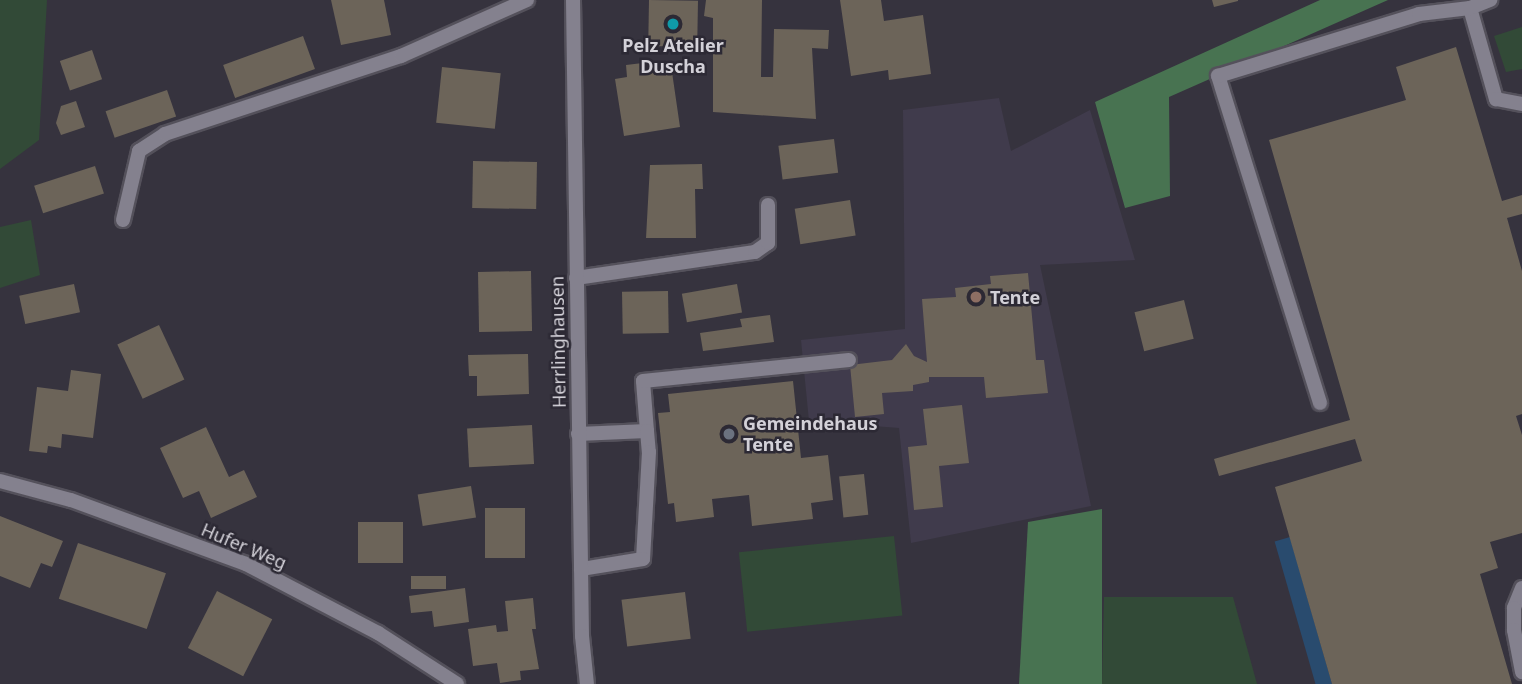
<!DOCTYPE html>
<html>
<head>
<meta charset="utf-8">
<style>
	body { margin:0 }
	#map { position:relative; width:1522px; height:684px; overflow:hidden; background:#36333e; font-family:"Noto Sans",sans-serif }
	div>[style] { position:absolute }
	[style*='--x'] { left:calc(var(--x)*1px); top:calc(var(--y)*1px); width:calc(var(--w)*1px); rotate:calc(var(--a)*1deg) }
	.built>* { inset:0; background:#403b4c }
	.green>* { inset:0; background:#324a37; transform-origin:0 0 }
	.forest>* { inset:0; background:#487351 }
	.water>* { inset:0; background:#294b6e; transform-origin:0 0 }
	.building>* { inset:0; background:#6c6459; transform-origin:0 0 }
	.roads { filter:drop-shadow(2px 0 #54515b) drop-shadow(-2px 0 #54515b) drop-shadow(0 2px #54515b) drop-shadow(0 -2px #54515b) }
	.service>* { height:14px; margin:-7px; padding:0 7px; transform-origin:7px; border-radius:7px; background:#84818e }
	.minor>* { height:14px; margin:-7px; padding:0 7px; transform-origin:7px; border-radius:7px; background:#84818e }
	.tertiary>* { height:14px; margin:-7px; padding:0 7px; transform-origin:7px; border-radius:7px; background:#84818e }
	.dots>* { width:19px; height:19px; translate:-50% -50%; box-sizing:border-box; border:4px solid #2c2934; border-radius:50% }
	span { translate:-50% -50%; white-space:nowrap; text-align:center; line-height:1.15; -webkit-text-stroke:5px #2c2934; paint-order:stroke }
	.poi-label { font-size:18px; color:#d3d1d8; font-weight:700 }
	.left { translate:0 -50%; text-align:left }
	.street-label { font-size:18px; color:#d3d1d8 }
</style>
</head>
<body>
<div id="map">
	<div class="built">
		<div style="clip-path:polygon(999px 98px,1011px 151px,1090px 110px,1135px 260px,1040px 265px,1091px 506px,911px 543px,899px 428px,809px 421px,801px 340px,905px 329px,903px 110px)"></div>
	</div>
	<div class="green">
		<div style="clip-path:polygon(0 0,47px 0,39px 140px,0 169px)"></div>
		<div style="clip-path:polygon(1522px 27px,1522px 69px,1506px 72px,1494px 36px)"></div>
		<div style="clip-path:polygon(31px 220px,40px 275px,0 288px,0 227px)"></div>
		<div style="left:894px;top:536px;width:80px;height:156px;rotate:84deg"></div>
		<div style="clip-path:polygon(1104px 597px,1233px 597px,1257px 684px,1102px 684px)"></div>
	</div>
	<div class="forest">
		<div style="clip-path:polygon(1320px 0,1388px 0,1169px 97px,1170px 196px,1125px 208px,1095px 102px)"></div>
		<div style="clip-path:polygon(1102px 509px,1102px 684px,1019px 684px,1028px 522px)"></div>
	</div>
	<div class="water">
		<div style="left:1290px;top:537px;width:153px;height:16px;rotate:74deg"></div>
	</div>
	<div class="building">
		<div style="clip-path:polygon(331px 0,384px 0,391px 35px,341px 45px)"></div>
		<div style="left:649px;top:0;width:49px;height:46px;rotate:1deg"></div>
		<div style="clip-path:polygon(706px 0,762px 0,761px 77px,773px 77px,774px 29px,829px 30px,828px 49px,812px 48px,816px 119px,713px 112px,713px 18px,704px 16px)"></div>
		<div style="clip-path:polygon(840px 0,881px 0,884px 21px,923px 15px,931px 74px,889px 80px,888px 70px,851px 76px)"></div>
		<div style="clip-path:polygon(1212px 0,1238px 0,1238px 1px,1214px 7px)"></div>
		<div style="left:303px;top:36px;width:35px;height:85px;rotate:70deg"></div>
		<div style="clip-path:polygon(1456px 47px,1502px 201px,1522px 195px,1522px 214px,1507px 218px,1522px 271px,1522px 414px,1516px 416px,1522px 435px,1522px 533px,1490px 542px,1498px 568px,1480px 574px,1512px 684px,1332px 684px,1275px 487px,1362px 461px,1355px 439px,1219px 476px,1214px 459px,1350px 420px,1269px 140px,1406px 100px,1396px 67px)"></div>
		<div style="left:92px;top:50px;width:31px;height:34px;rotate:71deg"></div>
		<div style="clip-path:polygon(651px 62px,654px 75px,672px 72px,680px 127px,624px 136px,615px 79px,627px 77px,626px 65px)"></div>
		<div style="left:442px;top:67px;width:59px;height:56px;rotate:6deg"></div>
		<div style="left:167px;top:90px;width:28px;height:65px;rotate:71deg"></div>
		<div style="clip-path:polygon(76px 101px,85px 127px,61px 135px,56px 123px,61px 106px)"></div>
		<div style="left:834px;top:139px;width:34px;height:56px;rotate:83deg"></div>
		<div style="left:473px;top:161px;width:64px;height:47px;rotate:1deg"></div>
		<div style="clip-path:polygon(702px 164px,703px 189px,695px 189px,696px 238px,646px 238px,650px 165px)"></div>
		<div style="left:95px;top:166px;width:29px;height:64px;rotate:72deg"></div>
		<div style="left:850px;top:200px;width:36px;height:56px;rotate:81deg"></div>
		<div style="left:531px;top:271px;width:60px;height:53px;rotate:89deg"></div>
		<div style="clip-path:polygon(1028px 273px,1036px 360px,1044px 360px,1048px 393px,986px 398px,984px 377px,929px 377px,929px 382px,913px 385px,913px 391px,882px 393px,884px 414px,855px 417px,850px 365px,892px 360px,906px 344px,914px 356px,927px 362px,922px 299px,956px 297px,955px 288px,991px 284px,990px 276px)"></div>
		<div style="left:74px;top:284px;width:29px;height:56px;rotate:78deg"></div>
		<div style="left:737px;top:284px;width:29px;height:56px;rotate:80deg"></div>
		<div style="left:668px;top:291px;width:42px;height:46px;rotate:89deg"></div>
		<div style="left:1184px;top:300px;width:40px;height:51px;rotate:76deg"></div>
		<div style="clip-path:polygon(770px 315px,774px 342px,703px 351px,700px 333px,742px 327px,740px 319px)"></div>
		<div style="left:159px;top:325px;width:60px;height:46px;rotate:65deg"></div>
		<div style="clip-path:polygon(528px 354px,529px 394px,477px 396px,477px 376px,469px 376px,468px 355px)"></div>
		<div style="clip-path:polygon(71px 370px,101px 374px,93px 438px,62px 434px,61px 448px,48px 446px,47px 453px,29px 451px,37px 387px,68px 391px)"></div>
		<div style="clip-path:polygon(793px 381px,801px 458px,828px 455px,833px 500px,811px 503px,813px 519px,752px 526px,749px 495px,712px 499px,714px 517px,676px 522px,674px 503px,668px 504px,658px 413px,670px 412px,668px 394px)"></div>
		<div style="clip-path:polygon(962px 405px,969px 463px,939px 466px,943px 507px,914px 510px,908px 447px,927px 445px,923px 409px)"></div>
		<div style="left:532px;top:425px;width:39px;height:65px;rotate:87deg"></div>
		<div style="clip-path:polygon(206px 427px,229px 477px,244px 470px,257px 497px,211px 518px,199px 491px,183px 498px,160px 448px)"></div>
		<div style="left:864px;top:474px;width:41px;height:25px;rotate:84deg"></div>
		<div style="left:471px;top:486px;width:32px;height:54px;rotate:81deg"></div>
		<div style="left:485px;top:508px;width:40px;height:50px"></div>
		<div style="clip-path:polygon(0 516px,63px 541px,52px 567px,41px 563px,30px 588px,0 576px)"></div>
		<div style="left:358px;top:522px;width:45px;height:41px"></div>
		<div style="left:78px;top:543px;width:93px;height:59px;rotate:19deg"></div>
		<div style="left:411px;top:576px;width:35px;height:13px"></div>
		<div style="clip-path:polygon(465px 588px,469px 622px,434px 627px,432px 611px,411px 613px,409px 596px)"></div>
		<div style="left:217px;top:591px;width:62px;height:64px;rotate:27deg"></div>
		<div style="left:685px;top:592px;width:47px;height:64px;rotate:83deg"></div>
		<div style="clip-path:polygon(533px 598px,536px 629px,532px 629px,539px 669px,520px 671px,521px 680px,500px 683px,497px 663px,473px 666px,468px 629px,496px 625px,497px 632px,508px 631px,505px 601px)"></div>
	</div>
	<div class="roads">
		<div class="service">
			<div style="--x:1470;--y:8;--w:95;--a:74.1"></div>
			<div style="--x:1496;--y:99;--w:26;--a:11"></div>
			<div style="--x:123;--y:220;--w:71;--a:-76.9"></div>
			<div style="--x:139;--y:151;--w:31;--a:-33"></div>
			<div style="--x:165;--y:134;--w:249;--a:-18.3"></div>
			<div style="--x:401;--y:56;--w:138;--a:-24"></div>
			<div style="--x:576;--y:278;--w:181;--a:-8.3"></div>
			<div style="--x:755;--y:252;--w:16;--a:-35"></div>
			<div style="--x:768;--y:243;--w:38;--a:-90"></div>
			<div style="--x:1320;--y:403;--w:343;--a:-107.3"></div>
			<div style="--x:1218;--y:76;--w:210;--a:-17.1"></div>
			<div style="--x:1419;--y:14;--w:51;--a:-6.7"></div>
			<div style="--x:1470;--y:8;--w:22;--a:-22"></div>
			<div style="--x:647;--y:431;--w:50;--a:-94.6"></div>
			<div style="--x:643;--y:381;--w:207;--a:-5.8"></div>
			<div style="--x:578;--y:434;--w:69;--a:-2.5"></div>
			<div style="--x:647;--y:431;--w:21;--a:85"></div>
			<div style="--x:649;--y:452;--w:107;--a:93.2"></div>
			<div style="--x:643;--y:559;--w:63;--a:170.8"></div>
		</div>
		<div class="minor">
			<div style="--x:0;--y:481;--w:73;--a:15"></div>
			<div style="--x:71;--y:500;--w:186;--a:20.1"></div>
			<div style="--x:246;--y:564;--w:149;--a:27.6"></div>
			<div style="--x:378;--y:633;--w:94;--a:32.8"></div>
			<div style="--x:1522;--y:588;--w:22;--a:112"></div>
			<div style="--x:1514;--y:608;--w:22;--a:90"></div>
			<div style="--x:1514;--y:630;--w:43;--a:79.2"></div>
		</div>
		<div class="tertiary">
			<div style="--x:573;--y:0;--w:636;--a:89.19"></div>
			<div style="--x:582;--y:636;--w:48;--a:84.1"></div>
		</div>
	</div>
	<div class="dots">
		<div style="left:673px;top:24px;background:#0f9aa8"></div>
		<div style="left:976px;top:297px;background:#8d6e63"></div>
		<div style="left:729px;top:434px;background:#6b7280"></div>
	</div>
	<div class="poi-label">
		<span style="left:673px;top:56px">Pelz Atelier<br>Duscha</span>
		<span class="left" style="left:990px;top:297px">Tente</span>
		<span class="left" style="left:743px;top:434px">Gemeindehaus<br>Tente</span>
	</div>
	<div class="street-label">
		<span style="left:558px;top:342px;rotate:-91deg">Herrlinghausen</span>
		<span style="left:244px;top:546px;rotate:23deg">Hufer Weg</span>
	</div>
</div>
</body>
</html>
